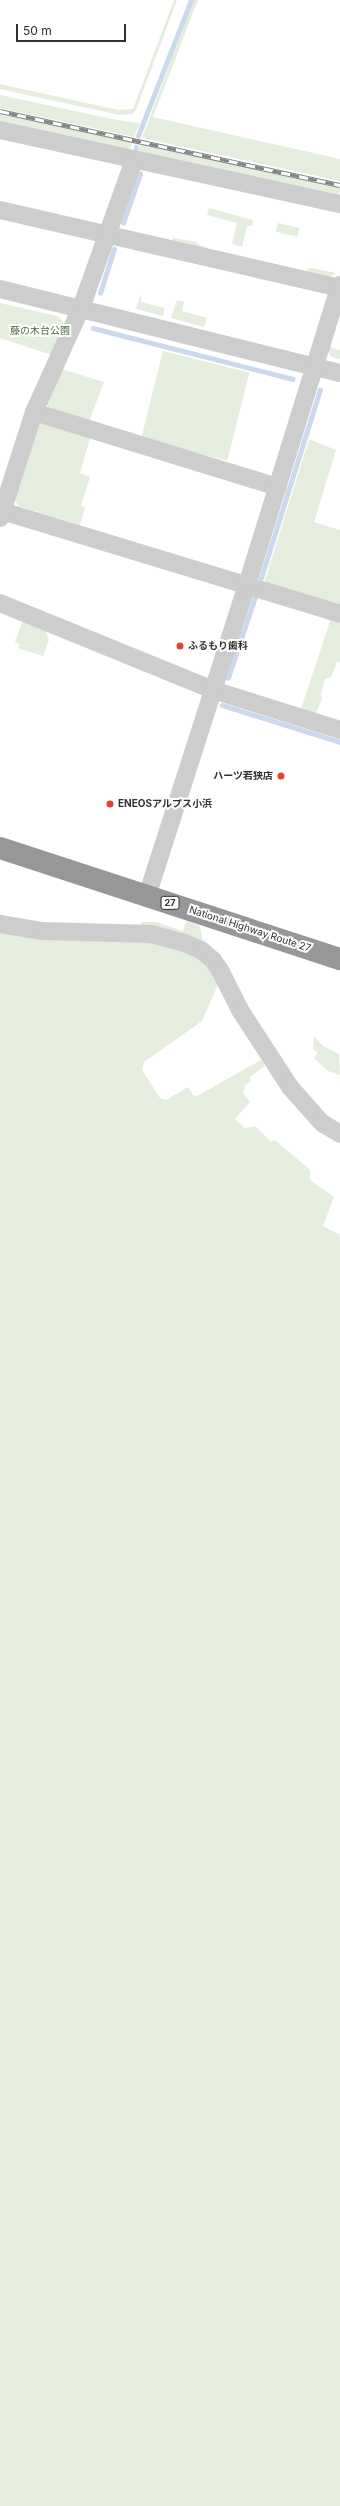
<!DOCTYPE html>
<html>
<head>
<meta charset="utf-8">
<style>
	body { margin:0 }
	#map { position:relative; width:340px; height:2506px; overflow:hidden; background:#fff; font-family:Inter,"Noto Sans JP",sans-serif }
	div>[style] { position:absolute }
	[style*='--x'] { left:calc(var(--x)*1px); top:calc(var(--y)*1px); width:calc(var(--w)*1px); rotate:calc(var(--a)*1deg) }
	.green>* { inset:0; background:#e4edde; transform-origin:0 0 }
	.stream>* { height:4.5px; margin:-2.25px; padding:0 2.25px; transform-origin:2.25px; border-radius:2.25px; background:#cadaec }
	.minor>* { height:18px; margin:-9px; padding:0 9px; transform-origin:9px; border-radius:9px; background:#cdcdcd }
	.highway>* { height:22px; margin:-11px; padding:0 11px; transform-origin:11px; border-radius:11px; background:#979797 }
	.rail>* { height:4.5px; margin-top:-2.25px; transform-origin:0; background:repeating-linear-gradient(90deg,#fff 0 9px,#858585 0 18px); box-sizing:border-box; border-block:1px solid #858585 }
	.dots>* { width:11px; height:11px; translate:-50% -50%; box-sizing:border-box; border:2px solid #fff; border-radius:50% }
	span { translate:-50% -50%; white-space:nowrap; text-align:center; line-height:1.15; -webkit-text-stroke:4px #fff; paint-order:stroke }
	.shield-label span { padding:1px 3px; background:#fff; border:1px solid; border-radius:3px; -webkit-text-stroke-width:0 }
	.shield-label { font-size:9px; color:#303030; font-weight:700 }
	.park-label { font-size:10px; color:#4c6c3d }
	.poi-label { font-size:10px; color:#303030; font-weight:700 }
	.left { translate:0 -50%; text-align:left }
	.right { translate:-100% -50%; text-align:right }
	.street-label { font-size:10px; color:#303030 }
	.scale { position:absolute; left:16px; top:24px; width:110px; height:18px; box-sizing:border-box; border:2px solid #303030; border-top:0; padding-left:5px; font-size:12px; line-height:14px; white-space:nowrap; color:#303030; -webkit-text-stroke:3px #fff; paint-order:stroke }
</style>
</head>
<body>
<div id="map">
	<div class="green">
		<div style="clip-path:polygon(174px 0,177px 0,136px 110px,132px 114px,120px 115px,0 89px,0 84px,118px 110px,133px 109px)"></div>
		<div style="clip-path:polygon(194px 0,198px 0,153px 117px,340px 159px,340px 181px,142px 138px)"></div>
		<div style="clip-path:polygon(0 95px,117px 120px,140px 123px,134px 137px,0 108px)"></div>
		<div style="left:0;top:114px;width:135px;height:9px;rotate:12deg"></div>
		<div style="left:140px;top:145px;width:205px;height:9px;rotate:12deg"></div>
		<div style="clip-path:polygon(209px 208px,253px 220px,252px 226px,247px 226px,242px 247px,232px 244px,237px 223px,207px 215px)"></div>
		<div style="left:278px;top:223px;width:22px;height:9px;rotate:13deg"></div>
		<div style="clip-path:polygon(173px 238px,197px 242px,196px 244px,208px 248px,209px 252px,171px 243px)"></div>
		<div style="clip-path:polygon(312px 268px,336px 273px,327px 279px,306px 274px,308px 269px)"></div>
		<div style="clip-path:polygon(141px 293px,141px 302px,165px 308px,163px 316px,136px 309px)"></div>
		<div style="clip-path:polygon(177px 300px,184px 302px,182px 311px,207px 318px,204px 327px,171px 318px)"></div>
		<div style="clip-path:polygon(0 303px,57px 316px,62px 320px,64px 328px,52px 355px,0 338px)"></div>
		<div style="clip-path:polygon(330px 343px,332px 348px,340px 350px,340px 359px,331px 357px,328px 351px)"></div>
		<div style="left:163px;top:351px;width:89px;height:91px;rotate:14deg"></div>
		<div style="clip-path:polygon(61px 369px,104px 382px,88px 424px,52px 413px,46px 403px)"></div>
		<div style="clip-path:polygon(44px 421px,91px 435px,80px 473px,90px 477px,81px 506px,85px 507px,80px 525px,18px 506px,14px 498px,37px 424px)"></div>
		<div style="clip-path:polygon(309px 439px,336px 450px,314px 522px,340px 530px,340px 607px,267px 584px,265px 580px)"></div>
		<div style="clip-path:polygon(331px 618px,340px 621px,340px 662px,337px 662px,331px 677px,325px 679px,321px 693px,322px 699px,316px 713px,301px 709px)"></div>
		<div style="clip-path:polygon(23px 620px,45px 629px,49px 640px,43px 656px,18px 648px,20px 644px,15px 642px)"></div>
		<div style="clip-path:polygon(186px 921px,200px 926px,203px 943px,140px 925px,142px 922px,156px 922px,183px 931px)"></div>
		<div style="clip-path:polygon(0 929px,167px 943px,206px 961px,219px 982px,202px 1021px,144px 1062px,142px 1070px,160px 1098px,166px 1100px,188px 1087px,194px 1096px,199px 1095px,261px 1060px,265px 1066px,250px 1077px,250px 1082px,245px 1085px,243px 1093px,250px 1102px,235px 1119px,245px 1128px,255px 1126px,271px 1142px,275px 1140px,310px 1170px,310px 1180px,334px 1197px,323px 1226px,340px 1235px,340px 2506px,0 2506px)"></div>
		<div style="clip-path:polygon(314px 1036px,323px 1046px,339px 1054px,340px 1075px,328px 1071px,314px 1058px,318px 1053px,313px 1049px)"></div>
	</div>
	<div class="stream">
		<div style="--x:138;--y:136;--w:146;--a:-68.7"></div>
		<div style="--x:135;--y:153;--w:6;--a:-81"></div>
		<div style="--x:123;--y:223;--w:52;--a:-70.9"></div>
		<div style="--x:100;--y:293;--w:46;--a:-72.3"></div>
		<div style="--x:93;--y:328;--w:206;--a:14.3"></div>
		<div style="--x:261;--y:578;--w:197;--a:-72.6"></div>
		<div style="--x:228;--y:678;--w:85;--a:-71.6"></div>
		<div style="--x:222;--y:705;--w:124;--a:17.4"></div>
	</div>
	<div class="minor">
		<div style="--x:0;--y:130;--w:348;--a:12.3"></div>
		<div style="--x:0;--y:210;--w:349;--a:12.9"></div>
		<div style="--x:0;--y:289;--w:350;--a:13.9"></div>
		<div style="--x:34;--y:412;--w:255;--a:17.1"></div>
		<div style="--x:2;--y:511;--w:353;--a:16.9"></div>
		<div style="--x:0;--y:518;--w:111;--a:-72.2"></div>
		<div style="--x:34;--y:412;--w:114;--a:-65.7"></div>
		<div style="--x:81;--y:308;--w:157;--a:-70.3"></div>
		<div style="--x:0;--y:603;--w:230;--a:22.2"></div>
		<div style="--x:213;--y:690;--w:133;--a:17.5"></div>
		<div style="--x:147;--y:896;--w:327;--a:-72.2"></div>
		<div style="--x:247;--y:585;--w:314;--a:-72.8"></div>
		<div style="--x:0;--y:924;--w:43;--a:9.5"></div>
		<div style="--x:42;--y:931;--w:109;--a:1.6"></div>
		<div style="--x:151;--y:934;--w:35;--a:15"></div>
		<div style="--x:185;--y:943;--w:17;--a:24"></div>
		<div style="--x:201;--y:950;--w:16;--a:40"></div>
		<div style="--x:213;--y:960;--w:14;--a:56"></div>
		<div style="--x:221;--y:972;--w:42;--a:63.4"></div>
		<div style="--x:240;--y:1010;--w:92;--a:57"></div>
		<div style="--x:290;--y:1087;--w:48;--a:48.4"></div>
		<div style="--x:322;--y:1123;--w:21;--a:31"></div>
	</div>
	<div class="highway">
		<div style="--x:0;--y:848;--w:358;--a:18.1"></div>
	</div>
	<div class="rail">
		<div style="--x:0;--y:111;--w:348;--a:12.3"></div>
	</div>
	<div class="dots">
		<div style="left:180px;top:646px;background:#e64033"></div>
		<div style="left:281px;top:776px;background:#e64033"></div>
		<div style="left:110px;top:804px;background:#e64033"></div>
	</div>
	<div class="shield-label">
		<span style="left:170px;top:903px">27</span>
	</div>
	<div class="park-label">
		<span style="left:40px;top:331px">藤の木台公園</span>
	</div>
	<div class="poi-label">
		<span class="left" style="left:188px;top:646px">ふるもり歯科</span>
		<span class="right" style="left:273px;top:776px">ハーツ若狭店</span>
		<span class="left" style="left:118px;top:804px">ENEOSアルプス小浜</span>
	</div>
	<div class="street-label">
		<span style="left:250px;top:929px;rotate:18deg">National Highway Route 27</span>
	</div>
	<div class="scale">50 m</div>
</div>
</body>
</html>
